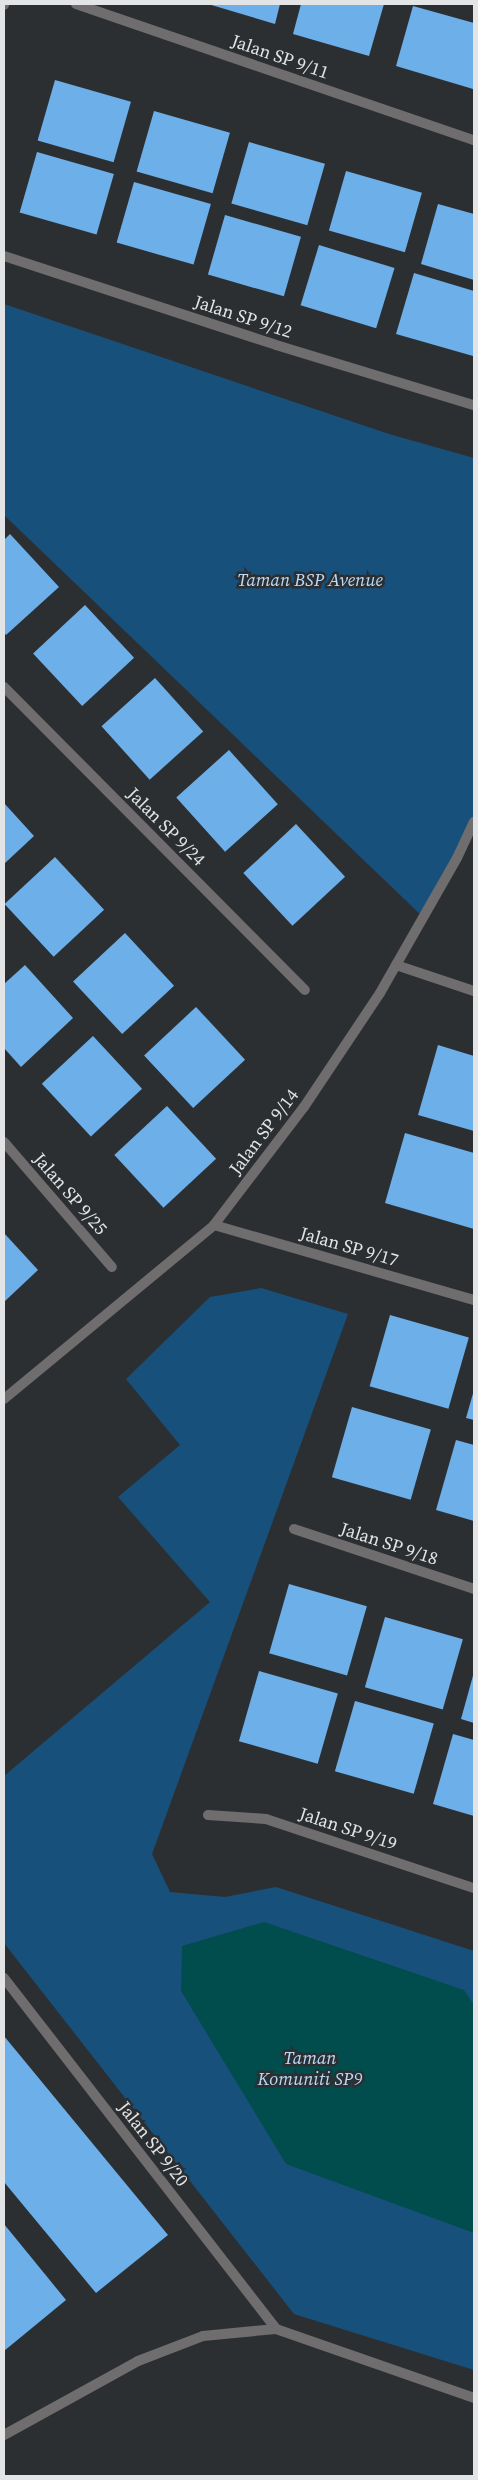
<!DOCTYPE html>
<html>
<head>
<meta charset="utf-8">
<style>
	body { margin:0 }
	#map { position:relative; width:478px; height:2480px; overflow:hidden; background:#2c2f32; font-family:"Source Serif 4",serif }
	div>[style] { position:absolute }
	[style*='--x'] { left:calc(var(--x)*1px); top:calc(var(--y)*1px); width:calc(var(--w)*1px); rotate:calc(var(--a)*1deg) }
	.green>* { inset:0; background:#18507c }
	.water>* { inset:0; background:#014d4d }
	.building>* { inset:0; background:#6dafe9; transform-origin:0 0 }
	.street>* { height:10px; margin:-5px; padding:0 5px; transform-origin:5px; border-radius:5px; background:#6f6d6d }
	span { translate:-50% -50%; white-space:nowrap; text-align:center; line-height:1.15; -webkit-text-stroke:5px #2c2f32; paint-order:stroke }
	.street-label { font-size:18px; color:#e2e4e5 }
	.park-label { font-size:18px; color:#b9daf9; font-style:italic }
	.frame { position:absolute; inset:0; border:5px solid #e2e4e5; pointer-events:none }
</style>
</head>
<body>
<div id="map">
	<div class="green">
		<div style="clip-path:polygon(4px 304px,389px 434px,474px 458px,474px 820px,423px 917px,4px 515px)"></div>
		<div style="clip-path:polygon(261px 1288px,348px 1314px,152px 1854px,170px 1892px,225px 1897px,276px 1887px,474px 1951px,474px 2370px,294px 2314px,4px 1943px,4px 1776px,210px 1602px,118px 1497px,180px 1445px,126px 1379px,210px 1297px)"></div>
	</div>
	<div class="water">
		<div style="clip-path:polygon(264px 1922px,464px 1990px,474px 2005px,474px 2233px,286px 2164px,181px 1991px,182px 1946px)"></div>
	</div>
	<div class="building">
		<div style="clip-path:polygon(208px 4px,280px 4px,275px 24px)"></div>
		<div style="clip-path:polygon(301px 4px,384px 4px,369px 56px,293px 34px)"></div>
		<div style="clip-path:polygon(413px 6px,474px 23px,473px 89px,396px 66px)"></div>
		<div style="left:55px;top:80px;width:79px;height:63px;rotate:16deg"></div>
		<div style="left:154px;top:111px;width:79px;height:63px;rotate:16deg"></div>
		<div style="left:249px;top:142px;width:79px;height:64px;rotate:16deg"></div>
		<div style="left:37px;top:152px;width:80px;height:63px;rotate:16deg"></div>
		<div style="left:346px;top:171px;width:79px;height:62px;rotate:16deg"></div>
		<div style="left:134px;top:182px;width:80px;height:63px;rotate:16deg"></div>
		<div style="clip-path:polygon(438px 204px,474px 214px,474px 280px,421px 264px)"></div>
		<div style="left:225px;top:215px;width:79px;height:62px;rotate:16deg"></div>
		<div style="left:319px;top:245px;width:79px;height:63px;rotate:17deg"></div>
		<div style="clip-path:polygon(414px 273px,474px 291px,473px 356px,396px 334px)"></div>
		<div style="clip-path:polygon(10px 534px,59px 587px,6px 635px,4px 632px,4px 540px)"></div>
		<div style="left:85px;top:605px;width:72px;height:71px;rotate:47deg"></div>
		<div style="left:155px;top:678px;width:72px;height:72px;rotate:48deg"></div>
		<div style="left:229px;top:750px;width:73px;height:71px;rotate:48deg"></div>
		<div style="clip-path:polygon(4px 803px,34px 836px,4px 864px)"></div>
		<div style="left:296px;top:824px;width:72px;height:72px;rotate:47deg"></div>
		<div style="left:55px;top:857px;width:72px;height:69px;rotate:47deg"></div>
		<div style="left:125px;top:933px;width:72px;height:71px;rotate:47deg"></div>
		<div style="clip-path:polygon(25px 965px,73px 1018px,21px 1067px,4px 1048px,4px 984px)"></div>
		<div style="left:196px;top:1007px;width:72px;height:71px;rotate:47deg"></div>
		<div style="left:93px;top:1036px;width:72px;height:70px;rotate:47deg"></div>
		<div style="clip-path:polygon(438px 1045px,474px 1056px,474px 1131px,418px 1115px)"></div>
		<div style="left:167px;top:1106px;width:72px;height:72px;rotate:47deg"></div>
		<div style="clip-path:polygon(405px 1133px,474px 1153px,474px 1229px,385px 1203px)"></div>
		<div style="clip-path:polygon(4px 1233px,38px 1270px,4px 1302px)"></div>
		<div style="left:390px;top:1315px;width:82px;height:74px;rotate:16deg"></div>
		<div style="clip-path:polygon(474px 1390px,474px 1420px,466px 1418px)"></div>
		<div style="left:352px;top:1407px;width:82px;height:73px;rotate:16deg"></div>
		<div style="clip-path:polygon(456px 1440px,474px 1445px,474px 1521px,436px 1510px)"></div>
		<div style="left:289px;top:1584px;width:81px;height:72px;rotate:16deg"></div>
		<div style="left:385px;top:1617px;width:81px;height:73px;rotate:16deg"></div>
		<div style="left:259px;top:1671px;width:82px;height:73px;rotate:16deg"></div>
		<div style="clip-path:polygon(474px 1672px,474px 1723px,461px 1719px)"></div>
		<div style="left:355px;top:1701px;width:82px;height:73px;rotate:16deg"></div>
		<div style="clip-path:polygon(453px 1734px,474px 1740px,474px 1816px,433px 1804px)"></div>
		<div style="clip-path:polygon(4px 2036px,168px 2235px,96px 2293px,4px 2182px)"></div>
		<div style="clip-path:polygon(4px 2224px,66px 2300px,4px 2351px)"></div>
	</div>
	<div class="street">
		<div style="--x:76;--y:4;--w:421;--a:18.9"></div>
		<div style="--x:4;--y:5;--w:1;--a:-90"></div>
		<div style="--x:4;--y:256;--w:286;--a:18.1"></div>
		<div style="--x:276;--y:345;--w:207;--a:16.9"></div>
		<div style="--x:4;--y:687;--w:427;--a:45.2"></div>
		<div style="--x:396;--y:965;--w:82;--a:18.4"></div>
		<div style="--x:4;--y:1142;--w:165;--a:49.2"></div>
		<div style="--x:214;--y:1225;--w:271;--a:16.1"></div>
		<div style="--x:4;--y:1399;--w:273;--a:-39.6"></div>
		<div style="--x:214;--y:1225;--w:148;--a:-52.7"></div>
		<div style="--x:304;--y:1107;--w:137;--a:-56.3"></div>
		<div style="--x:380;--y:993;--w:155;--a:-60.3"></div>
		<div style="--x:457;--y:858;--w:40;--a:-65"></div>
		<div style="--x:294;--y:1529;--w:190;--a:18.4"></div>
		<div style="--x:208;--y:1815;--w:58;--a:3.9"></div>
		<div style="--x:266;--y:1819;--w:219;--a:18.4"></div>
		<div style="--x:4;--y:1978;--w:444;--a:52.2"></div>
		<div style="--x:4;--y:2435;--w:153;--a:-28.9"></div>
		<div style="--x:138;--y:2361;--w:70;--a:-21"></div>
		<div style="--x:203;--y:2336;--w:73;--a:-5.5"></div>
		<div style="--x:276;--y:2329;--w:210;--a:19.2"></div>
	</div>
	<div class="street-label">
		<span style="left:280px;top:57px;rotate:19deg">Jalan SP 9/11</span>
		<span style="left:243px;top:317px;rotate:18deg">Jalan SP 9/12</span>
		<span style="left:166px;top:827px;rotate:45deg">Jalan SP 9/24</span>
		<span style="left:264px;top:1132px;rotate:-53deg">Jalan SP 9/14</span>
		<span style="left:70px;top:1194px;rotate:49deg">Jalan SP 9/25</span>
		<span style="left:349px;top:1247px;rotate:16deg">Jalan SP 9/17</span>
		<span style="left:389px;top:1544px;rotate:18deg">Jalan SP 9/18</span>
		<span style="left:348px;top:1829px;rotate:18deg">Jalan SP 9/19</span>
		<span style="left:153px;top:2144px;rotate:52deg">Jalan SP 9/20</span>
	</div>
	<div class="park-label">
		<span style="left:310px;top:580px">Taman BSP Avenue</span>
		<span style="left:310px;top:2069px">Taman<br>Komuniti SP9</span>
	</div>
	<div class="frame"></div>
</div>
</body>
</html>
